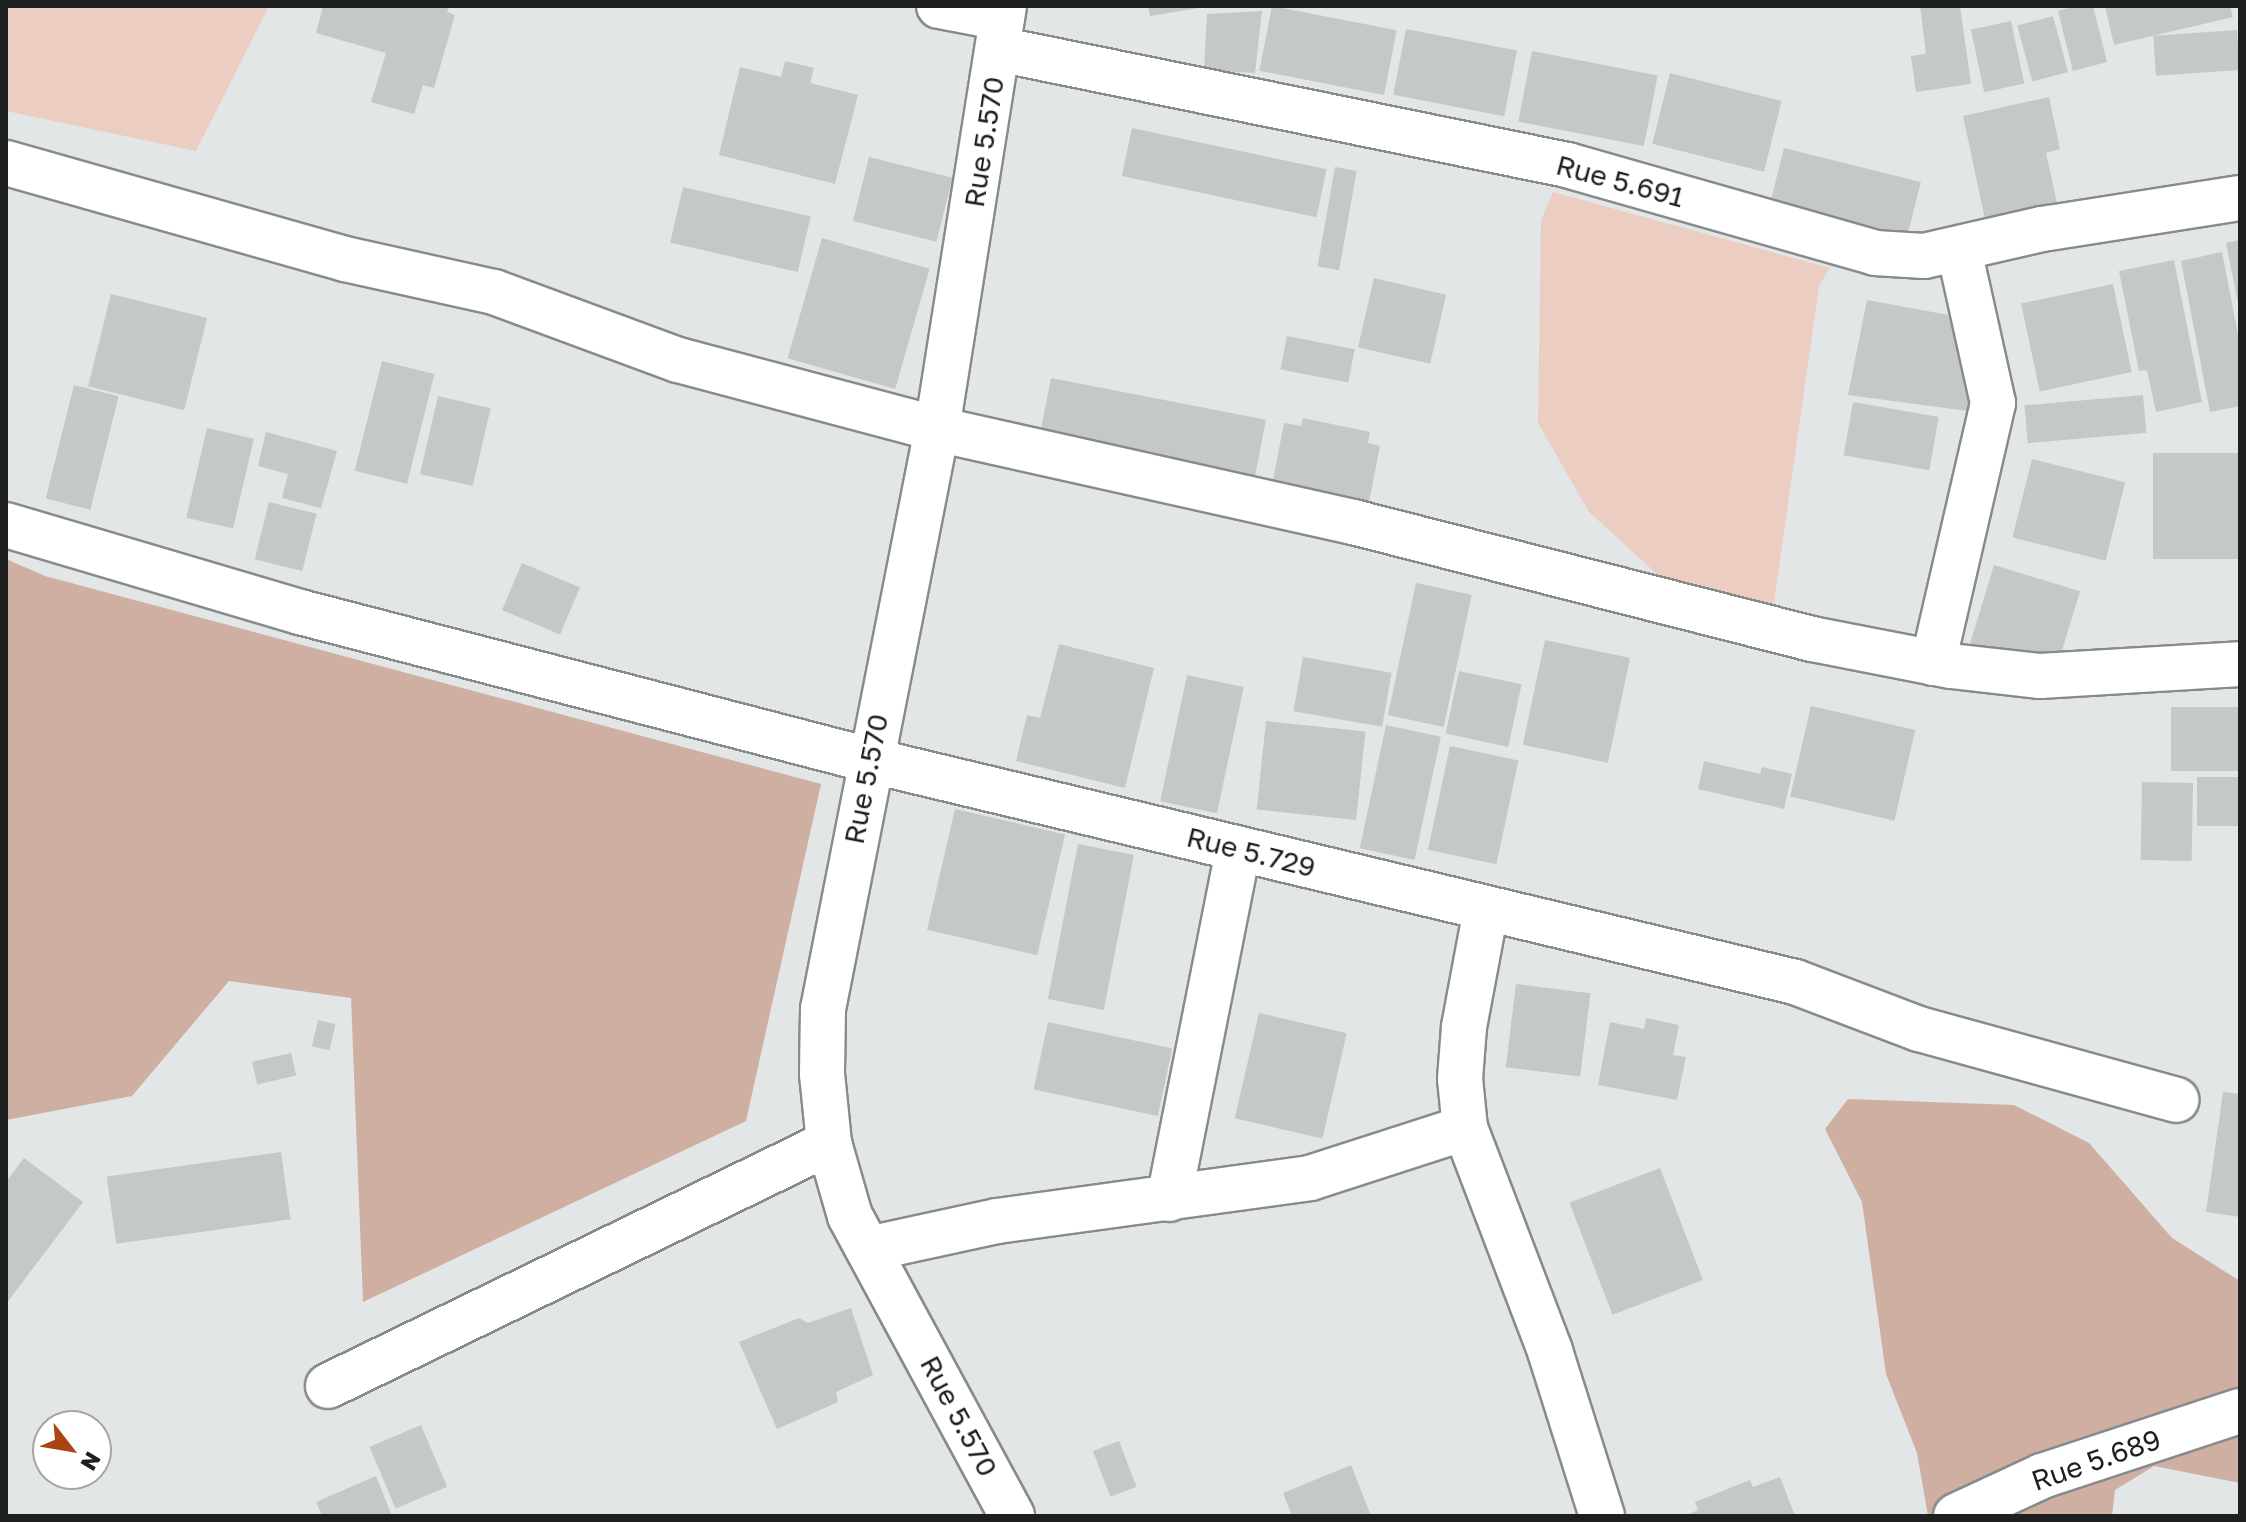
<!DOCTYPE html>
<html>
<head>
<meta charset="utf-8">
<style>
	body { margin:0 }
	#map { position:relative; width:2246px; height:1522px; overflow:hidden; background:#e2e6e7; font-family:"Golos Text",sans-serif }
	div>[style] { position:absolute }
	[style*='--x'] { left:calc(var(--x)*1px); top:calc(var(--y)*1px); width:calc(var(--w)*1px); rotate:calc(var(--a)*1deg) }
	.green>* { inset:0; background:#eccdc1 }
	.forest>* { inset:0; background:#ceafa2 }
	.building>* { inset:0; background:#c4c8c9; transform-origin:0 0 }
	.roads { filter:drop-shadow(2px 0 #878b8c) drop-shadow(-2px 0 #878b8c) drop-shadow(0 2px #878b8c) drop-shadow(0 -2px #878b8c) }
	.minor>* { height:44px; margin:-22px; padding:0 22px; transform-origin:22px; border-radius:22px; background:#fff }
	span { translate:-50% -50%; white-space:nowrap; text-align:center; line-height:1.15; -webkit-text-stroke:6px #fff; paint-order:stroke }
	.street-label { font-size:28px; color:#1e1f1f }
	.frame { position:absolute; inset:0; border:8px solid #1e1f1f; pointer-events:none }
	.north { position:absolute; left:32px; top:1410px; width:80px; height:80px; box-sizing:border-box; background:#fff; border:2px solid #a5a5a5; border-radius:50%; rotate:121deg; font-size:22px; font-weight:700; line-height:32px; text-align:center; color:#1e1f1f }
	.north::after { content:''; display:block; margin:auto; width:28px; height:36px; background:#a94513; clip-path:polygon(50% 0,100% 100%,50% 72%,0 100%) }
</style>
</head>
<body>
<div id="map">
	<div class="green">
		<div style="clip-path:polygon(6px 6px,269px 6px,196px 151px,6px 111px)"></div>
		<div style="clip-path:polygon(1553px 192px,1830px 268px,1819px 286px,1773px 610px,1670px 586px,1589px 512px,1538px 423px,1541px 220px)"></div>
	</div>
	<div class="forest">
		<div style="clip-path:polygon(6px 559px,45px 576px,821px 784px,746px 1121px,363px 1302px,351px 998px,229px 981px,132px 1096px,6px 1120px)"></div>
		<div style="clip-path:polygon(1848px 1099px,2014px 1105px,2089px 1143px,2172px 1238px,2240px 1281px,2240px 1483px,2154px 1466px,2115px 1490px,2112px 1516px,1928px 1516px,1917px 1453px,1886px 1374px,1862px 1202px,1825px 1129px)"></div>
	</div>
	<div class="building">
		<div style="clip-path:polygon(323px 6px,449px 6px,447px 12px,455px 15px,434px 88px,423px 85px,414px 114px,371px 102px,386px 53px,316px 33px)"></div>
		<div style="clip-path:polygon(1148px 6px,1199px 6px,1199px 8px,1150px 16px)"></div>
		<div style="left:1272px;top:6px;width:127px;height:66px;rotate:11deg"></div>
		<div style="clip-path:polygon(1920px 6px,1960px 6px,1971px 84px,1916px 92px,1911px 56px,1926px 54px)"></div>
		<div style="clip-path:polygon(2076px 6px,2093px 6px,2107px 62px,2073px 71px,2058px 11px)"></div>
		<div style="clip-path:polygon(2105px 6px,2230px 6px,2233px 17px,2114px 45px)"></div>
		<div style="clip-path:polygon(1262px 11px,1255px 73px,1204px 70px,1207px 14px)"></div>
		<div style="left:2053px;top:16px;width:58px;height:37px;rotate:75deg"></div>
		<div style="left:2011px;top:21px;width:64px;height:41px;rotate:78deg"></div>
		<div style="left:1406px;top:29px;width:113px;height:67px;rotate:11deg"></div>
		<div style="left:2237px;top:30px;width:40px;height:84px;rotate:86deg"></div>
		<div style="left:1532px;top:51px;width:128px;height:72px;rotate:11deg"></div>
		<div style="clip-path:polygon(785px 61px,814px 68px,810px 83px,858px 95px,835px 184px,719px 155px,740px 67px,781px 77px)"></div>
		<div style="left:1670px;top:73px;width:115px;height:73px;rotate:14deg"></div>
		<div style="clip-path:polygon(2049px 97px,2060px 149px,2046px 153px,2058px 208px,1986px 224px,1963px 116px)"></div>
		<div style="left:1132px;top:128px;width:199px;height:49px;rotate:12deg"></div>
		<div style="left:1784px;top:148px;width:141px;height:61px;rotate:14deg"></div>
		<div style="left:869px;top:157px;width:86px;height:66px;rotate:14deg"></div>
		<div style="left:1335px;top:167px;width:22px;height:101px;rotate:10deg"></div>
		<div style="left:683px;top:187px;width:131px;height:57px;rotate:13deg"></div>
		<div style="left:822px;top:238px;width:112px;height:125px;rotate:16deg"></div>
		<div style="clip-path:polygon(2240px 240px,2240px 308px,2239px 308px,2226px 243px)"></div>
		<div style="clip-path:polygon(2222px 252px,2240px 345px,2240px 406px,2210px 412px,2181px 261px)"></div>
		<div style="clip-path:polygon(2174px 260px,2202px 402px,2156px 412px,2147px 370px,2139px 371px,2119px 271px)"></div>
		<div style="left:1374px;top:278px;width:74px;height:71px;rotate:13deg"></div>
		<div style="left:2113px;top:284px;width:90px;height:94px;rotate:78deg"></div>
		<div style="left:111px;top:294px;width:99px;height:95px;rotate:14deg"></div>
		<div style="clip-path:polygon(1867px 300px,1954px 316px,1975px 412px,1848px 395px)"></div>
		<div style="left:1287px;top:336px;width:69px;height:34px;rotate:11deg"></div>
		<div style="left:382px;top:361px;width:54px;height:113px;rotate:14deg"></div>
		<div style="left:1051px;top:378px;width:219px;height:65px;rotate:11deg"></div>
		<div style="left:74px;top:385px;width:46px;height:117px;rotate:14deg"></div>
		<div style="left:2143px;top:395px;width:38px;height:119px;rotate:85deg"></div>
		<div style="left:438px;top:396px;width:54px;height:80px;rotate:13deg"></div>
		<div style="left:1853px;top:402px;width:87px;height:54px;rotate:10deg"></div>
		<div style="clip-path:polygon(1303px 418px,1370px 432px,1368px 443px,1380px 446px,1369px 502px,1357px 499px,1355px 509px,1271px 490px,1284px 423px,1301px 426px)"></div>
		<div style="left:207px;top:428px;width:48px;height:92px;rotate:13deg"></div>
		<div style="clip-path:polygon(266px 432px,337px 451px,321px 508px,282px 498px,288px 474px,258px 466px)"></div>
		<div style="left:2240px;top:453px;width:106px;height:87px;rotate:90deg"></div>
		<div style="left:2032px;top:459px;width:96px;height:81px;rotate:14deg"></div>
		<div style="left:269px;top:502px;width:49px;height:59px;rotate:14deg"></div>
		<div style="left:522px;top:563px;width:63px;height:51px;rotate:23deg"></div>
		<div style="left:1994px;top:565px;width:90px;height:85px;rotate:17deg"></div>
		<div style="left:1416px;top:583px;width:57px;height:135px;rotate:12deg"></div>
		<div style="left:1545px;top:640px;width:87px;height:107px;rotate:12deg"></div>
		<div style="clip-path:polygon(1059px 644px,1154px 668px,1125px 788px,1016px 761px,1027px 715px,1040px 718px)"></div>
		<div style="left:1303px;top:657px;width:90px;height:55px;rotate:10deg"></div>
		<div style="left:1459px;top:671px;width:64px;height:64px;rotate:12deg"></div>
		<div style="left:1187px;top:675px;width:58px;height:129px;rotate:12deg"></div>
		<div style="left:1811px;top:706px;width:107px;height:93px;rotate:13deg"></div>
		<div style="left:2240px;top:707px;width:64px;height:69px;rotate:90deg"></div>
		<div style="left:1266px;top:721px;width:100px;height:89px;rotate:6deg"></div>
		<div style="left:1386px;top:725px;width:56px;height:126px;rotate:12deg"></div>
		<div style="left:1450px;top:746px;width:70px;height:106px;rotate:12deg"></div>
		<div style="clip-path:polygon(1704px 761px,1760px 774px,1762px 767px,1792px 774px,1784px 809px,1698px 789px)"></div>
		<div style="left:2240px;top:777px;width:49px;height:43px;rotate:90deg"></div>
		<div style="left:2142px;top:782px;width:51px;height:78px;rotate:1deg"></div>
		<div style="left:955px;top:809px;width:113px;height:124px;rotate:13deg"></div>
		<div style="left:1078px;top:844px;width:57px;height:158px;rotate:11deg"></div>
		<div style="left:1516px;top:984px;width:75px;height:84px;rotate:7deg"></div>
		<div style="left:1259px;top:1013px;width:90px;height:108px;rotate:13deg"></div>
		<div style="clip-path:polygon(1646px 1018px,1679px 1025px,1673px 1055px,1686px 1057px,1677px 1100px,1598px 1085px,1610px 1022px,1644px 1029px)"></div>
		<div style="left:318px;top:1020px;width:18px;height:27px;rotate:13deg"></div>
		<div style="left:1048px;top:1022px;width:127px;height:69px;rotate:12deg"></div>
		<div style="left:291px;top:1053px;width:23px;height:40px;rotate:77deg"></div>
		<div style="clip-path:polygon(2223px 1092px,2240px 1094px,2240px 1217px,2206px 1212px)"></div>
		<div style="left:281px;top:1152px;width:68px;height:176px;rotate:82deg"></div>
		<div style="clip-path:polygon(24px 1158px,83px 1202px,6px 1304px,6px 1182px)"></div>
		<div style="left:1660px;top:1168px;width:120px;height:97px;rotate:69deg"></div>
		<div style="clip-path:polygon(851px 1308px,873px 1375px,836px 1392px,838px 1402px,777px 1429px,739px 1342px,799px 1318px,808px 1323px)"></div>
		<div style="left:421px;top:1425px;width:67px;height:56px;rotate:67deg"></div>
		<div style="left:1119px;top:1441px;width:49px;height:28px;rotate:69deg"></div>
		<div style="clip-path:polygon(1351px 1465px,1371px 1516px,1292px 1516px,1283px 1493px)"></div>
		<div style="clip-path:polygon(376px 1476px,392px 1516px,322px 1516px,316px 1502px)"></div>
		<div style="clip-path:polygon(1780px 1477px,1795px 1516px,1685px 1516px,1698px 1510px,1695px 1502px,1750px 1480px,1753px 1487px)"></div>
	</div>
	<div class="roads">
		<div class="minor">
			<div style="--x:939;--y:6;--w:64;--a:10.8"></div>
			<div style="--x:1004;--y:6;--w:428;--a:99"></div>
			<div style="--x:937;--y:429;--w:591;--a:101.12"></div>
			<div style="--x:823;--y:1009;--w:65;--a:90.9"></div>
			<div style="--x:822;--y:1074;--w:69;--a:84.2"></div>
			<div style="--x:829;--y:1143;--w:76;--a:74"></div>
			<div style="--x:850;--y:1216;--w:341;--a:61.6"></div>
			<div style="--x:998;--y:49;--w:581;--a:11.52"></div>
			<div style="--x:1567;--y:165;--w:320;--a:15.9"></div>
			<div style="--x:1875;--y:253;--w:49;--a:3.5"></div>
			<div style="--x:1924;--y:256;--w:121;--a:-12.9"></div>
			<div style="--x:2042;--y:229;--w:200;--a:-8.9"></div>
			<div style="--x:6;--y:163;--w:352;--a:15.8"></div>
			<div style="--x:345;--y:259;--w:153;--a:12.5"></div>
			<div style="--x:494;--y:292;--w:196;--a:20.3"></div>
			<div style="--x:678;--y:360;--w:268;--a:14.9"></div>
			<div style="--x:937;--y:429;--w:426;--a:12.6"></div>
			<div style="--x:1353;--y:522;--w:474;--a:14.3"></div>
			<div style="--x:1812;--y:639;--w:142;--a:11"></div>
			<div style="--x:1951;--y:666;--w:90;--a:6.4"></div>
			<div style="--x:2040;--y:676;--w:200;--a:-3.4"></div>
			<div style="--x:6;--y:525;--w:307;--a:16.5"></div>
			<div style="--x:300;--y:612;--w:588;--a:14.58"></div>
			<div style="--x:869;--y:760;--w:952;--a:13.48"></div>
			<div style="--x:1795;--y:982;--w:133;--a:20.8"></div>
			<div style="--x:1919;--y:1029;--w:267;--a:15.4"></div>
			<div style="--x:1933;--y:663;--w:267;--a:-77"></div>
			<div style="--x:1993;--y:403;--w:157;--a:-102.5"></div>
			<div style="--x:1465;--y:1128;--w:239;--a:69.1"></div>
			<div style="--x:1550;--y:1351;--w:173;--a:72.5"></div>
			<div style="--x:1169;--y:1199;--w:357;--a:-78.8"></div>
			<div style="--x:868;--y:1249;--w:132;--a:-12.2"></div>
			<div style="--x:997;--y:1221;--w:316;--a:-7.8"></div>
			<div style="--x:1310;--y:1178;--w:163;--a:-17.9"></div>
			<div style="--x:1465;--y:1128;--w:49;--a:-95.8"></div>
			<div style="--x:1460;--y:1079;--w:52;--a:-85.6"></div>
			<div style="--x:1464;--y:1027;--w:119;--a:-79.4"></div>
			<div style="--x:328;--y:1386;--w:557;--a:-25.87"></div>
			<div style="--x:1956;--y:1516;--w:95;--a:-24.9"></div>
			<div style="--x:2042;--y:1476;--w:208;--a:-18.2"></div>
		</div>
	</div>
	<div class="street-label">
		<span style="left:984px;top:142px;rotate:-81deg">Rue 5.570</span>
		<span style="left:1620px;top:181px;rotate:15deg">Rue 5.691</span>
		<span style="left:866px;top:779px;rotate:-79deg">Rue 5.570</span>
		<span style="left:1251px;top:852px;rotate:14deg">Rue 5.729</span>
		<span style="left:959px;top:1416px;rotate:62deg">Rue 5.570</span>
		<span style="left:2096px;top:1460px;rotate:-19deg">Rue 5.689</span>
	</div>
	<div class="frame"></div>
	<div class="north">N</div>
</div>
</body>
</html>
